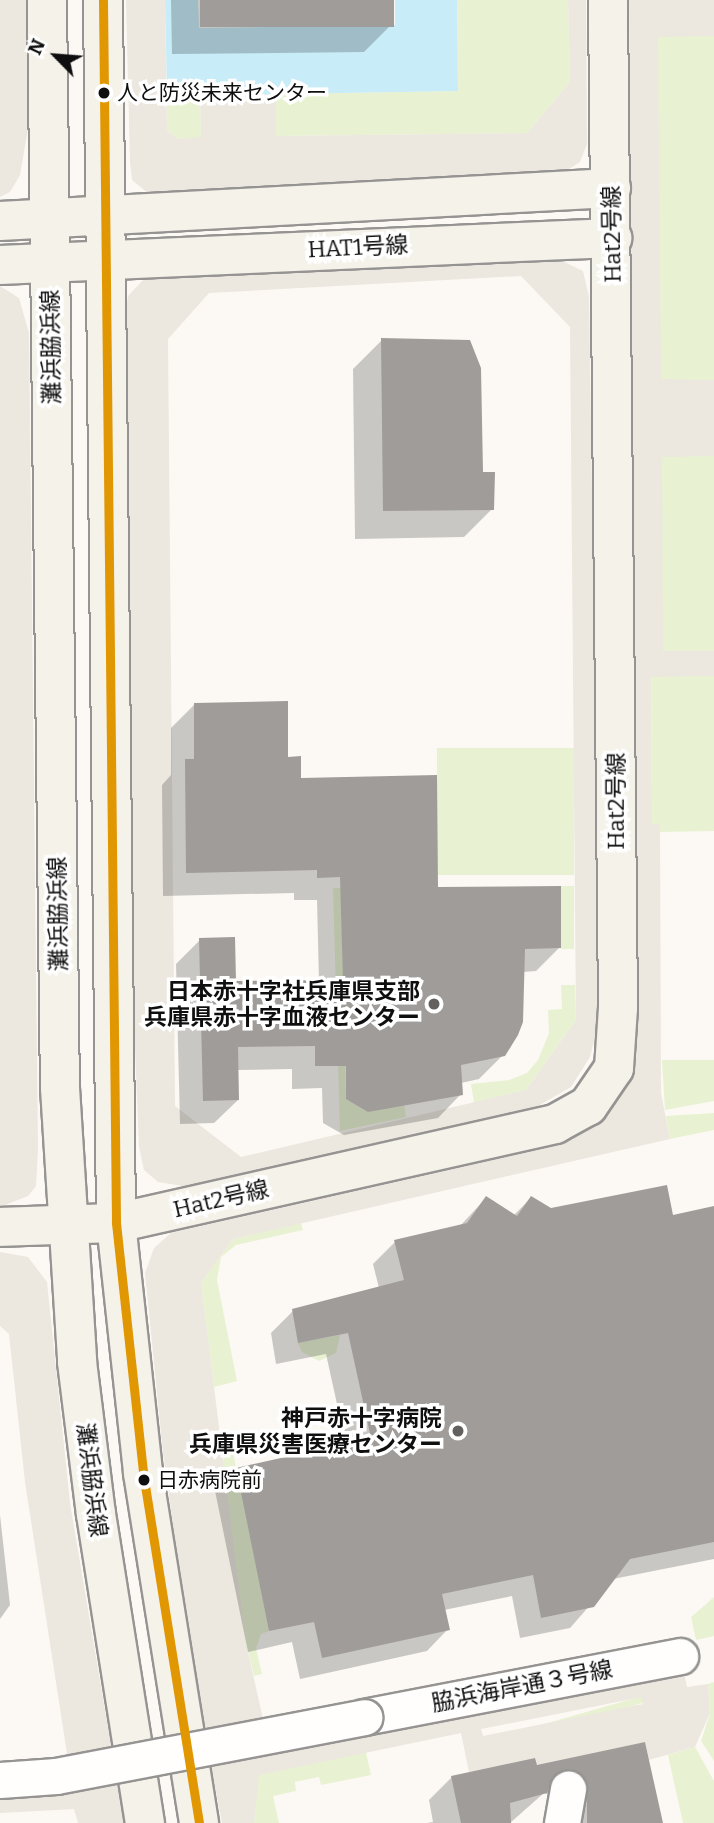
<!DOCTYPE html>
<html>
<head>
<meta charset="utf-8">
<style>
	body { margin:0 }
	#map { position:relative; width:714px; height:1823px; overflow:hidden; background:#fcf9f4; font-family:Bitter,"Noto Sans JP",serif }
	div>[style] { position:absolute }
	[style*='--x'] { left:calc(var(--x)*1px); top:calc(var(--y)*1px); width:calc(var(--w)*1px); rotate:calc(var(--a)*1deg) }
	.green>* { inset:0; background:#e8f2d2; transform-origin:0 0 }
	.plaza>* { inset:0; background:#ece7df }
	.water>* { inset:0; background:#c8ecf8 }
	.shadow>* { inset:0; background:#0003 }
	.building>* { inset:0; background:#9f9c99; transform-origin:0 0 }
	.roads { filter:drop-shadow(2px 0 #969492) drop-shadow(-2px 0 #969492) drop-shadow(0 2px #969492) drop-shadow(0 -2px #969492) }
	.street>* { height:35px; margin:-17.5px; padding:0 17.5px; transform-origin:17.5px; border-radius:17.5px; background:#fffefd }
	.secondary>* { height:38px; margin:-19px; padding:0 19px; transform-origin:19px; border-radius:19px; background:#f5f2ea }
	.bridges { filter:drop-shadow(2px 0 #969492) drop-shadow(-2px 0 #969492) drop-shadow(0 2px #969492) drop-shadow(0 -2px #969492) }
	.street-bridge>* { height:35px; margin:-17.5px; padding:0 17.5px; transform-origin:17.5px; border-radius:17.5px; background:#fffefd }
	.bus-1>* { height:9px; margin:-4.5px; padding:0 4.5px; transform-origin:4.5px; border-radius:4.5px; background:#e09702 }
	.dots>* { width:19px; height:19px; translate:-50% -50%; box-sizing:border-box; border:4px solid #fff; border-radius:50% }
	span { translate:-50% -50%; white-space:nowrap; text-align:center; line-height:1.15; -webkit-text-stroke:7px #fff; paint-order:stroke }
	.bus-label { font-size:21px; color:#0f0f0f }
	.left { translate:0 -50%; text-align:left }
	.street-label { font-size:23px; color:#0f0f0f }
	.poi-label { font-size:23px; color:#0f0f0f; font-weight:700 }
	.right { translate:-100% -50%; text-align:right }
	.north { position:absolute; left:21px; top:21px; width:70px; height:70px; -webkit-text-stroke:5px #fff; paint-order:stroke; rotate:295deg; font-size:19px; font-weight:700; line-height:28px; text-align:center; color:#0f0f0f }
	.north::after { content:''; display:block; margin:auto; width:24px; height:32px; background:#0f0f0f; clip-path:polygon(50% 0,100% 100%,50% 72%,0 100%) }
</style>
</head>
<body>
<div id="map">
	<div class="green">
		<div style="clip-path:polygon(457px 0,568px 0,570px 82px,527px 133px,276px 136px,276px 94px,458px 91px)"></div>
		<div style="clip-path:polygon(647px 0,714px 0,714px 831px,660px 832px,660px 824px,652px 825px)"></div>
		<div style="clip-path:polygon(200px 95px,201px 138px,179px 139px,167px 131px,167px 96px)"></div>
		<div style="left:574px;top:748px;width:127px;height:137px;rotate:90deg"></div>
		<div style="left:561px;top:886px;width:13px;height:63px"></div>
		<div style="clip-path:polygon(333px 888px,341px 888px,346px 1099px,368px 1112px,404px 1103px,406px 1117px,340px 1131px)"></div>
		<div style="clip-path:polygon(561px 985px,575px 985px,576px 1020px,526px 1090px,474px 1103px,471px 1084px,509px 1080px,527px 1073px,538px 1060px,549px 1033px,548px 1010px,562px 1009px)"></div>
		<div style="clip-path:polygon(662px 1060px,714px 1060px,714px 1101px,665px 1110px)"></div>
		<div style="clip-path:polygon(714px 1113px,714px 1130px,670px 1139px,666px 1116px)"></div>
		<div style="clip-path:polygon(301px 1223px,303px 1230px,236px 1245px,221px 1257px,217px 1280px,237px 1381px,214px 1387px,201px 1283px,233px 1239px)"></div>
		<div style="clip-path:polygon(340px 1335px,336px 1353px,319px 1361px,302px 1352px,298px 1343px)"></div>
		<div style="clip-path:polygon(232px 1447px,269px 1631px,261px 1634px,256px 1648px,262px 1674px,254px 1676px,246px 1643px,223px 1462px,225px 1451px)"></div>
		<div style="clip-path:polygon(714px 1597px,714px 1636px,696px 1640px,691px 1617px)"></div>
		<div style="clip-path:polygon(714px 1682px,714px 1761px,701px 1741px,710px 1713px,708px 1684px)"></div>
		<div style="left:642px;top:1696px;width:7px;height:164px;rotate:74deg"></div>
		<div style="clip-path:polygon(695px 1747px,714px 1781px,714px 1823px,683px 1823px,668px 1755px)"></div>
		<div style="clip-path:polygon(366px 1752px,371px 1775px,321px 1785px,319px 1777px,295px 1782px,296px 1791px,273px 1796px,279px 1823px,254px 1823px,258px 1775px)"></div>
	</div>
	<div class="plaza">
		<div style="clip-path:polygon(0 0,28px 0,29px 123px,20px 175px,10px 192px,0 197px)"></div>
		<div style="clip-path:polygon(126px 0,165px 0,167px 131px,179px 139px,201px 137px,200px 95px,276px 94px,276px 136px,527px 133px,570px 82px,568px 0,586px 0,587px 144px,580px 162px,566px 171px,149px 194px,132px 180px,130px 162px)"></div>
		<div style="clip-path:polygon(evenodd,629px 0,714px 0,714px 36px,658px 37px,661px 379px,714px 380px,714px 456px,662px 457px,663px 651px,714px 651px,714px 676px,651px 677px,652px 825px,660px 823px,661px 1093px,670px 1139px,233px 1239px,201px 1283px,246px 1643px,269px 1746px,678px 1644px,687px 1687px,708px 1684px,710px 1713px,695px 1747px,649px 1760px,645px 1742px,568px 1759px,575px 1788px,543px 1794px,535px 1758px,469px 1772px,461px 1733px,259px 1775px,254px 1823px,222px 1823px,195px 1682px,163px 1453px,145px 1273px,154px 1248px,171px 1233px,546px 1148px,600px 1121px,616px 1101px,633px 1061px,636px 1040px,629px 0,642px 1697px,643px 1704px,483px 1736px,481px 1729px,642px 1697px)"></div>
		<div style="clip-path:polygon(evenodd,552px 256px,583px 271px,589px 297px,600px 1016px,590px 1057px,571px 1087px,538px 1106px,189px 1187px,158px 1182px,144px 1170px,139px 1147px,133px 998px,124px 322px,128px 296px,146px 277px,552px 256px,521px 276px,570px 327px,576px 1020px,526px 1090px,241px 1157px,175px 1106px,168px 339px,209px 293px,521px 276px)"></div>
		<div style="clip-path:polygon(0 286px,19px 298px,29px 333px,38px 1149px,36px 1186px,28px 1196px,0 1207px)"></div>
		<div style="clip-path:polygon(0 1252px,28px 1257px,47px 1282px,70px 1503px,124px 1823px,78px 1823px,74px 1809px,0 1813px,0 1772px,68px 1760px,25px 1482px,9px 1334px,0 1326px)"></div>
	</div>
	<div class="water">
		<div style="clip-path:polygon(165px 0,198px 0,199px 28px,395px 25px,395px 0,457px 0,458px 91px,167px 96px)"></div>
	</div>
	<div class="shadow">
		<div style="clip-path:polygon(171px 0,392px 0,393px 23px,364px 52px,172px 54px)"></div>
		<div style="clip-path:polygon(382px 340px,482px 473px,492px 509px,464px 537px,355px 539px,353px 369px)"></div>
		<div style="clip-path:polygon(195px 704px,287px 758px,300px 780px,437px 889px,559px 948px,536px 971px,523px 972px,504px 1054px,479px 1079px,461px 1083px,461px 1094px,438px 1118px,344px 1135px,323px 1123px,322px 1088px,292px 1089px,292px 1069px,237px 1070px,238px 1100px,214px 1123px,180px 1124px,176px 964px,200px 940px,235px 983px,319px 982px,317px 900px,294px 900px,294px 893px,163px 896px,162px 785px,171px 775px,171px 728px)"></div>
		<div style="clip-path:polygon(486px 1198px,513px 1216px,531px 1198px,550px 1210px,672px 1217px,714px 1227px,714px 1559px,613px 1579px,570px 1628px,520px 1638px,512px 1596px,444px 1610px,448px 1629px,427px 1651px,300px 1679px,292px 1642px,248px 1652px,215px 1491px,237px 1469px,346px 1445px,326px 1354px,276px 1364px,271px 1333px,293px 1311px,379px 1288px,373px 1264px,395px 1242px,460px 1226px)"></div>
		<div style="clip-path:polygon(0 1515px,10px 1605px,0 1619px)"></div>
		<div style="clip-path:polygon(644px 1744px,661px 1823px,563px 1823px,557px 1796px,544px 1793px,510px 1823px,427px 1823px,433px 1822px,429px 1800px,452px 1777px,536px 1767px)"></div>
	</div>
	<div class="building">
		<div style="left:200px;top:0;width:194px;height:27px"></div>
		<div style="clip-path:polygon(381px 338px,470px 340px,481px 368px,483px 472px,495px 472px,494px 510px,383px 511px)"></div>
		<div style="clip-path:polygon(288px 701px,288px 757px,301px 756px,301px 778px,437px 775px,438px 887px,561px 886px,561px 948px,525px 949px,523px 1022px,518px 1035px,505px 1056px,461px 1065px,463px 1095px,368px 1112px,346px 1099px,346px 1066px,315px 1066px,315px 1046px,238px 1047px,239px 1100px,203px 1101px,199px 938px,235px 937px,236px 981px,343px 980px,340px 877px,317px 878px,317px 870px,186px 873px,185px 759px,194px 759px,194px 703px)"></div>
		<div style="clip-path:polygon(667px 1185px,673px 1215px,714px 1206px,714px 1542px,630px 1559px,594px 1607px,541px 1618px,533px 1575px,442px 1594px,450px 1630px,322px 1658px,314px 1622px,269px 1631px,236px 1468px,371px 1438px,348px 1333px,298px 1343px,292px 1309px,404px 1280px,394px 1240px,467px 1223px,486px 1196px,517px 1216px,531px 1196px,551px 1208px)"></div>
		<div style="clip-path:polygon(645px 1742px,663px 1823px,587px 1823px,587px 1783px,571px 1769px,553px 1776px,547px 1793px,510px 1803px,511px 1823px,461px 1823px,451px 1776px,535px 1758px,537px 1765px)"></div>
	</div>
	<div class="roads">
		<div class="street">
			<div style="--x:364;--y:1717;--w:322;--a:-10.9"></div>
			<div style="--x:562;--y:1823;--w:35;--a:-80"></div>
		</div>
		<div class="secondary">
			<div style="--x:47;--y:0;--w:1088;--a:89.32"></div>
			<div style="--x:60;--y:1088;--w:275;--a:86.4"></div>
			<div style="--x:77;--y:1362;--w:153;--a:82.9"></div>
			<div style="--x:96;--y:1514;--w:313;--a:81"></div>
			<div style="--x:103;--y:0;--w:1223;--a:89.39"></div>
			<div style="--x:116;--y:1223;--w:251;--a:83.8"></div>
			<div style="--x:143;--y:1473;--w:354;--a:80.9"></div>
			<div style="--x:0;--y:221;--w:612;--a:-3.09"></div>
			<div style="--x:0;--y:265;--w:613;--a:-2.53"></div>
			<div style="--x:0;--y:1227;--w:116;--a:-2"></div>
			<div style="--x:116;--y:1223;--w:450;--a:-12.7"></div>
			<div style="--x:555;--y:1124;--w:38;--a:-29"></div>
			<div style="--x:588;--y:1106;--w:46;--a:-55.6"></div>
			<div style="--x:614;--y:1068;--w:60;--a:-86.2"></div>
			<div style="--x:618;--y:1008;--w:1008;--a:-90.57"></div>
		</div>
	</div>
	<div class="bridges">
		<div class="street-bridge">
			<div style="--x:0;--y:1780;--w:56;--a:-4.1"></div>
			<div style="--x:56;--y:1776;--w:314;--a:-10.8"></div>
		</div>
	</div>
	<div class="bus-1">
		<div style="--x:103;--y:0;--w:1223;--a:89.39"></div>
		<div style="--x:116;--y:1223;--w:251;--a:83.8"></div>
		<div style="--x:143;--y:1473;--w:354;--a:80.9"></div>
	</div>
	<div class="dots">
		<div style="left:104px;top:93px;background:#0f0f0f"></div>
		<div style="left:434px;top:1004px;background:#62615f"></div>
		<div style="left:458px;top:1431px;background:#62615f"></div>
		<div style="left:144px;top:1480px;background:#0f0f0f"></div>
	</div>
	<div class="bus-label">
		<span class="left" style="left:117px;top:93px">人と防災未来センター</span>
		<span class="left" style="left:157px;top:1480px">日赤病院前</span>
	</div>
	<div class="street-label">
		<span style="left:612px;top:234px;rotate:-91deg">Hat2号線</span>
		<span style="left:358px;top:247px;rotate:-3deg">HAT1号線</span>
		<span style="left:51px;top:347px;rotate:-91deg">灘浜脇浜線</span>
		<span style="left:616px;top:801px;rotate:-90deg">Hat2号線</span>
		<span style="left:58px;top:914px;rotate:-91deg">灘浜脇浜線</span>
		<span style="left:221px;top:1199px;rotate:-13deg">Hat2号線</span>
		<span style="left:92px;top:1480px;rotate:83deg">灘浜脇浜線</span>
		<span style="left:522px;top:1686px;rotate:-11deg">脇浜海岸通３号線</span>
	</div>
	<div class="poi-label">
		<span class="right" style="left:420px;top:1004px">日本赤十字社兵庫県支部<br>兵庫県赤十字血液センター</span>
		<span class="right" style="left:442px;top:1431px">神戸赤十字病院<br>兵庫県災害医療センター</span>
	</div>
	<div class="north">N</div>
</div>
</body>
</html>
